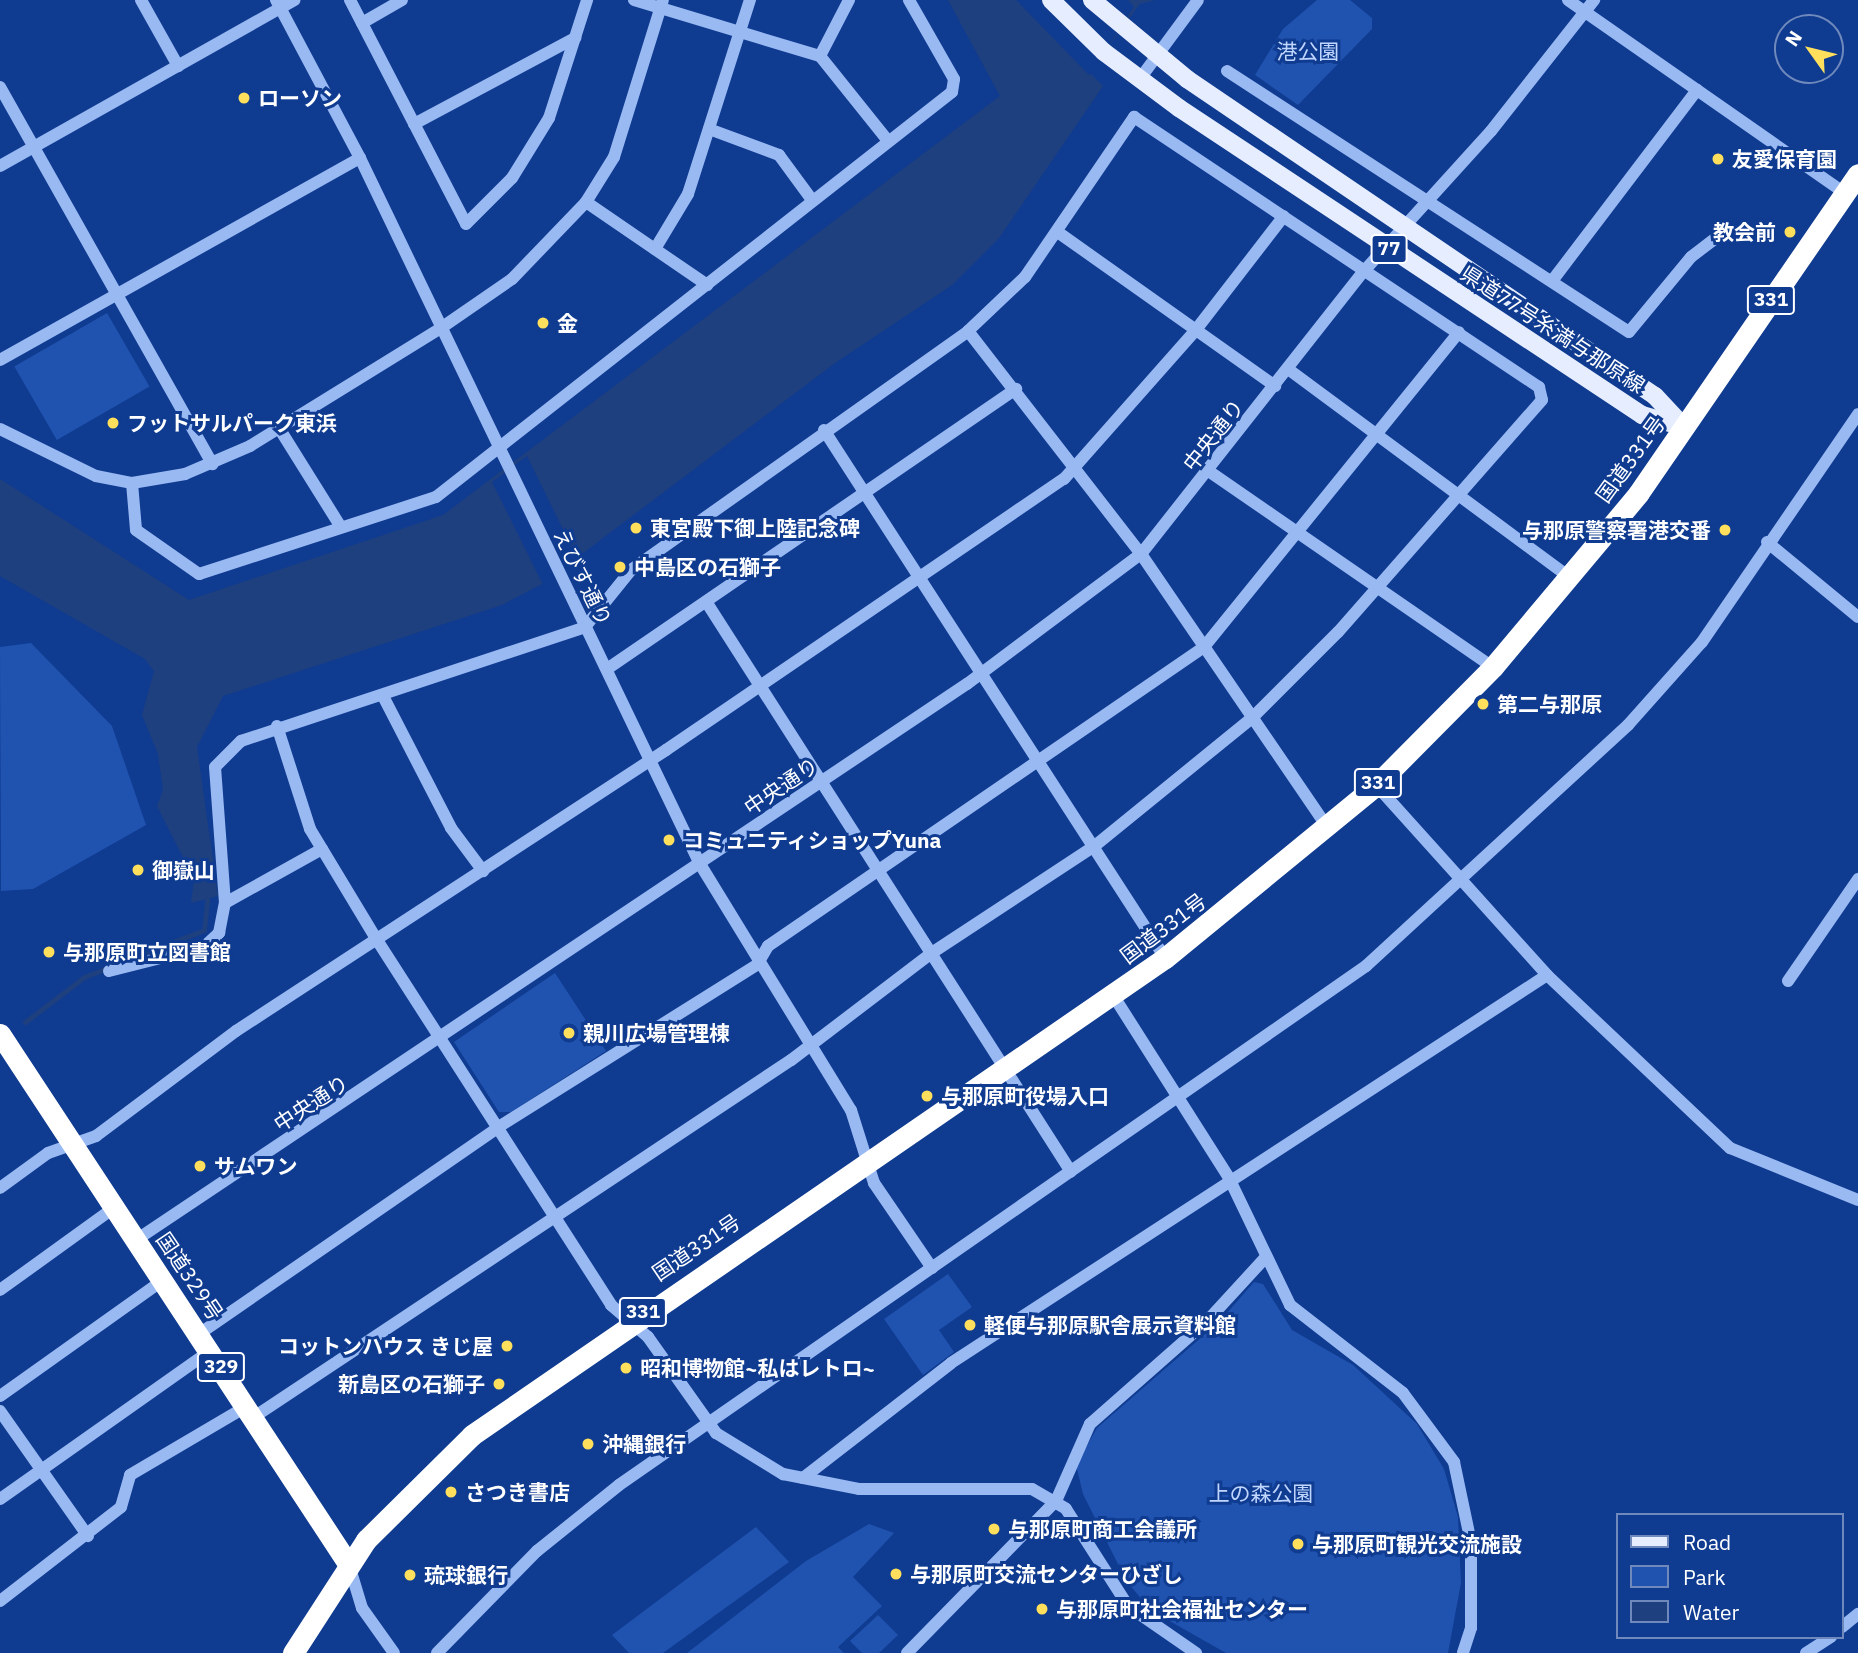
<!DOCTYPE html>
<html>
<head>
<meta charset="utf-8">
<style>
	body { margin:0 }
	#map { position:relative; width:1858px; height:1653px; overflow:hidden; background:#0f3b90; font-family:"IBM Plex Sans","Noto Sans JP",sans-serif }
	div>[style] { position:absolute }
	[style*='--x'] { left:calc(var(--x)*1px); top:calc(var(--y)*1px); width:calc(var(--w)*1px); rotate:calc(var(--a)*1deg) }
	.green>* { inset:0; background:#2053b0; transform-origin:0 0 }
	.water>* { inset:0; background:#1f407f }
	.pier>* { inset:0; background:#0f3b90 }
	.stream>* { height:5px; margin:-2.5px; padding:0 2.5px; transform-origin:2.5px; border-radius:2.5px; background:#1f407f }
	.minor>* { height:12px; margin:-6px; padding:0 6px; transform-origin:6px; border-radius:6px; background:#99b9f3 }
	.major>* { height:18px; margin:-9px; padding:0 9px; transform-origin:9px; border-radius:9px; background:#e5edff }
	.highway>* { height:21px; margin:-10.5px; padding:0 10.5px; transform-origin:10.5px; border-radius:10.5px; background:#fff }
	.dots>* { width:19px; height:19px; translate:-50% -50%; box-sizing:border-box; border:4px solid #0f3b90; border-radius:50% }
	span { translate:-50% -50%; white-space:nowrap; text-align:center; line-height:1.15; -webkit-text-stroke:6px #0f3b90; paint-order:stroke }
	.shield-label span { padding:2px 5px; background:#0f3b90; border:2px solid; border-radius:5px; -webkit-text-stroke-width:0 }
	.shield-label { font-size:19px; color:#fff; font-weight:700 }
	.park-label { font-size:21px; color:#c0d6fe }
	.poi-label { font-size:21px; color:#fff; font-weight:700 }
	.left { translate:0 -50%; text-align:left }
	.right { translate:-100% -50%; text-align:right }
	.street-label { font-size:21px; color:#fff }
	.legend { position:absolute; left:1616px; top:1513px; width:228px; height:126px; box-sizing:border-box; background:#0f3b90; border:2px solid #6f89bc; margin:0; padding:9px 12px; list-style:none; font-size:21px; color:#fff }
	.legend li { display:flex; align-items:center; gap:14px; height:35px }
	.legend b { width:35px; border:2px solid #6f89bc }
	.north { position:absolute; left:1774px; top:14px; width:70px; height:70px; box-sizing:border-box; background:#0f3b90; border:2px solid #6f89bc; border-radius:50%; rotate:304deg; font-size:19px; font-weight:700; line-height:28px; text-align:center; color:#fff }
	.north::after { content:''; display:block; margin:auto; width:24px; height:32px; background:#ffdf5b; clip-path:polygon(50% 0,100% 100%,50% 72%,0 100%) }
</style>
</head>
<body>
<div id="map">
	<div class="green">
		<div style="clip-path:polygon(1317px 0,1350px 0,1372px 18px,1372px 29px,1298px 105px,1255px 75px,1283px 29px)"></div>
		<div style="left:107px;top:313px;width:85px;height:107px;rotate:60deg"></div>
		<div style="clip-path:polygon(31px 643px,112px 726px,146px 825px,33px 889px,1px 891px,0 647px)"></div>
		<div style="clip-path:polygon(555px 973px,606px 1051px,511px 1112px,499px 1112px,454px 1042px)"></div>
		<div style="clip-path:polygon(948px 1274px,972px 1307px,939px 1330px,954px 1352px,923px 1375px,884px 1319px)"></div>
		<div style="clip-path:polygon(1254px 1282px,1263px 1284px,1292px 1330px,1353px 1365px,1417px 1424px,1444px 1469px,1458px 1517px,1461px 1583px,1448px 1653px,1226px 1653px,1152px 1611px,1127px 1582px,1083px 1494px,1076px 1465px,1097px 1428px,1219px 1322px)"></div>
		<div style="clip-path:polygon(869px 1524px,894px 1533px,853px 1577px,882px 1606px,838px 1647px,844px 1653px,687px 1653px,806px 1561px)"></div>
		<div style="clip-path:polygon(756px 1527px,789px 1562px,663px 1653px,629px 1653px,612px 1635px)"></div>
		<div style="clip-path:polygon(878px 1615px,898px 1635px,879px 1653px,862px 1653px,850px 1641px)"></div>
	</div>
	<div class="water">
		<div style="clip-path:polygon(948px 0,1155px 0,1140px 4px,1089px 72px,1103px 86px,999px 238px,952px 285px,835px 363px,542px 584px,502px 605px,223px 696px,197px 747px,218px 896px,191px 903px,194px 879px,157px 806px,163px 790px,158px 754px,142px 715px,154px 671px,145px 659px,0 576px,0 479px,189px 600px,443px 515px,1000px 96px)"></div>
	</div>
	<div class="pier">
		<div style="clip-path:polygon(1016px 0,1128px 0,1134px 7px,1089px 75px)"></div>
		<div style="clip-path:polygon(527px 456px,577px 558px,544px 587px,492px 482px)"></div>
	</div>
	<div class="stream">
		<div style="--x:119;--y:963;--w:91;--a:-21.2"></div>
		<div style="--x:204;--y:930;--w:31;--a:-84"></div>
		<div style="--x:25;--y:1022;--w:74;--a:-37.3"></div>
		<div style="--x:84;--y:977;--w:28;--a:-21"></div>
	</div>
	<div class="minor">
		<div style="--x:141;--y:0;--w:76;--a:60.7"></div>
		<div style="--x:276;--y:0;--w:179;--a:62"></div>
		<div style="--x:360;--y:158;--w:784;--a:64.29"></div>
		<div style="--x:700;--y:864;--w:289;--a:58.5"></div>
		<div style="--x:851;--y:1110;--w:77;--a:72.5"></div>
		<div style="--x:874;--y:1183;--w:103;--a:55.7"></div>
		<div style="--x:350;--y:0;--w:252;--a:62.6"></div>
		<div style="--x:466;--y:224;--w:65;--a:-45"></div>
		<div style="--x:512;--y:178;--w:70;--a:-58.3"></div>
		<div style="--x:549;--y:118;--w:124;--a:-72.1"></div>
		<div style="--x:634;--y:0;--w:194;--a:16.8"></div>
		<div style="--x:820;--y:56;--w:109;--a:51.3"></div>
		<div style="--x:1568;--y:0;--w:338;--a:34.9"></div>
		<div style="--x:362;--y:23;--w:46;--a:-29.9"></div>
		<div style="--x:820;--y:56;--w:63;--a:-62.6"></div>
		<div style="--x:1227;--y:71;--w:479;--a:33"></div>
		<div style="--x:1629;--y:332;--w:97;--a:-50.4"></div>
		<div style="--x:1691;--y:257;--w:43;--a:-37.4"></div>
		<div style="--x:1139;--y:80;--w:99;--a:-53.6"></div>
		<div style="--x:0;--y:87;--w:433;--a:60.6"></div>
		<div style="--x:414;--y:124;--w:183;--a:-28.1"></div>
		<div style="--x:709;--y:129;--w:75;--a:20.4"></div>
		<div style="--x:779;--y:155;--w:56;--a:53.7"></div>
		<div style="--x:0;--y:166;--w:338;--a:-29.4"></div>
		<div style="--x:586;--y:202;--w:147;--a:34.4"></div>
		<div style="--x:1059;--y:233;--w:265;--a:35.3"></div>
		<div style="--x:655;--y:249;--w:64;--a:-59"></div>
		<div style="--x:688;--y:194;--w:204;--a:-72.3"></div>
		<div style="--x:1552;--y:281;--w:240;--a:-52.8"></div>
		<div style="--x:968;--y:331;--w:282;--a:52.2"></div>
		<div style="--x:1141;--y:554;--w:330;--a:55.7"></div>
		<div style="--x:0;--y:360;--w:413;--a:-29.3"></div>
		<div style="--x:1288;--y:369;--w:350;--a:36.5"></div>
		<div style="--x:279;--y:428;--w:113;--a:58"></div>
		<div style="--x:0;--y:429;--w:107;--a:26.1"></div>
		<div style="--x:96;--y:476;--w:37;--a:11"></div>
		<div style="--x:132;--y:483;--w:54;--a:-9.6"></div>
		<div style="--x:185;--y:474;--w:71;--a:-23.3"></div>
		<div style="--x:250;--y:446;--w:225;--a:-31.7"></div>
		<div style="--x:441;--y:328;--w:86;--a:-34.6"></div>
		<div style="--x:512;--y:279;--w:107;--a:-46.1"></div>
		<div style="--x:586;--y:202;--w:53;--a:-58.1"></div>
		<div style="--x:614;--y:157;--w:164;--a:-72.7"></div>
		<div style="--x:824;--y:430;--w:629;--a:57.14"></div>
		<div style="--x:1210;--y:472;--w:344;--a:34.6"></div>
		<div style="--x:132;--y:483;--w:47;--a:85.1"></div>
		<div style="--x:136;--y:530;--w:77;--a:34.9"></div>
		<div style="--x:199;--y:574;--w:249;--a:-18"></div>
		<div style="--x:436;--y:497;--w:656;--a:-38.13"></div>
		<div style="--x:952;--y:92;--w:13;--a:-81"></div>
		<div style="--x:954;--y:79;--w:91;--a:-119.7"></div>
		<div style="--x:1767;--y:542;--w:118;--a:39.5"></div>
		<div style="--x:707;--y:603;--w:675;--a:57.39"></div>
		<div style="--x:607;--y:669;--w:496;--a:-34.4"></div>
		<div style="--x:383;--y:696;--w:148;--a:62.7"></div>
		<div style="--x:451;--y:828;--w:54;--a:53.3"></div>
		<div style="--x:277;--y:726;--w:108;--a:72.2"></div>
		<div style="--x:310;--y:829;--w:130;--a:58.9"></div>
		<div style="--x:377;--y:940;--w:434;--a:57.3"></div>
		<div style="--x:611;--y:1305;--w:49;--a:40.9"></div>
		<div style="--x:648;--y:1337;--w:118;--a:54.7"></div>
		<div style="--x:716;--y:1433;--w:79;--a:31.5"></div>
		<div style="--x:783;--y:1474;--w:77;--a:11.2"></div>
		<div style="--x:859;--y:1489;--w:173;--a:0"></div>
		<div style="--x:1032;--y:1489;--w:39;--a:30"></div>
		<div style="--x:1066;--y:1509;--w:115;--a:57.4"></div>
		<div style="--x:1128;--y:1606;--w:83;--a:34.7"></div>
		<div style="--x:1376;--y:785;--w:256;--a:48"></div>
		<div style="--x:1547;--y:975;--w:252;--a:43.4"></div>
		<div style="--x:1730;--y:1148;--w:138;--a:22.1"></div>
		<div style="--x:225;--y:903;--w:111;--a:-29.1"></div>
		<div style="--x:109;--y:971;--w:98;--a:-14.2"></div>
		<div style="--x:204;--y:947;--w:21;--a:-43"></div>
		<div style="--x:219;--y:933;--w:31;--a:-79"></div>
		<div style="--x:225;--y:903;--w:136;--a:-94.2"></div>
		<div style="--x:215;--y:767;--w:37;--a:-45"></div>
		<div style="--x:241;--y:741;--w:362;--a:-18.3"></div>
		<div style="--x:585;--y:627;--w:73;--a:-51.1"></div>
		<div style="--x:631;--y:570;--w:413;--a:-35.3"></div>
		<div style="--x:968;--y:331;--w:79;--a:-43.5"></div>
		<div style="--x:1025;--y:277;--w:194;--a:-55.7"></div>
		<div style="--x:1134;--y:117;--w:487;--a:33.7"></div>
		<div style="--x:1539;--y:387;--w:13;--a:77"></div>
		<div style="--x:1542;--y:400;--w:309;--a:131.3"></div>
		<div style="--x:1338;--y:632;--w:122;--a:135"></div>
		<div style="--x:1252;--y:718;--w:205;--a:140.9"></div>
		<div style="--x:1093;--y:847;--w:191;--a:146.7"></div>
		<div style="--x:933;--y:952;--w:178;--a:142.7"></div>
		<div style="--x:791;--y:1060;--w:645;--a:146.38"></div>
		<div style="--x:1788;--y:981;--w:124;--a:-55.5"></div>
		<div style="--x:1113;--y:995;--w:217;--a:57.6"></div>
		<div style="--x:1229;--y:1178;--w:141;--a:64.3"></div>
		<div style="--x:1290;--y:1305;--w:143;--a:37.9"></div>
		<div style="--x:1403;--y:1393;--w:86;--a:53.5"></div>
		<div style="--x:1454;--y:1462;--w:83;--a:78.1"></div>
		<div style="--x:1471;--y:1543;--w:85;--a:90"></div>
		<div style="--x:1471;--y:1628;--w:26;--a:108"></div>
		<div style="--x:0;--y:1188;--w:59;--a:-36.1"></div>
		<div style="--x:48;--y:1153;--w:51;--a:-19.5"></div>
		<div style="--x:96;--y:1136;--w:175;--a:-36.9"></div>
		<div style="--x:236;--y:1031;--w:514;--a:-33.16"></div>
		<div style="--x:666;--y:750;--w:482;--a:-34.3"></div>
		<div style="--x:1064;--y:479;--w:198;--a:-48.5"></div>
		<div style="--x:1195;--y:331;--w:145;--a:-52.3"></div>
		<div style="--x:136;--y:1240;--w:1000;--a:-33.79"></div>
		<div style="--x:967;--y:684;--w:217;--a:-36.8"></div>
		<div style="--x:1141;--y:554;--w:360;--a:-51.8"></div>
		<div style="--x:1364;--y:271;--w:189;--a:-47.8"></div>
		<div style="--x:1491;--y:131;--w:167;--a:-51.8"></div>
		<div style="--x:0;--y:1290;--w:142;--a:-35.8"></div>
		<div style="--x:199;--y:1334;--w:366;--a:-34.6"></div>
		<div style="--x:500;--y:1126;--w:303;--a:-32.1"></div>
		<div style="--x:757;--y:965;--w:22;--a:-60"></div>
		<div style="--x:768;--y:946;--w:529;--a:-34.44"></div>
		<div style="--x:1204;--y:647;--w:405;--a:-51"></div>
		<div style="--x:0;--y:1396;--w:200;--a:-35.4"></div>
		<div style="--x:0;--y:1411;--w:153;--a:54.9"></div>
		<div style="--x:803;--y:1478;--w:187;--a:-37.8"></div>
		<div style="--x:951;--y:1363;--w:711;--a:-33.06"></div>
		<div style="--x:0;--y:1499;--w:257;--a:-35.2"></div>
		<div style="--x:349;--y:1565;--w:45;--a:73.2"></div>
		<div style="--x:362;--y:1608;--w:55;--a:54.6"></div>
		<div style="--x:0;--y:1601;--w:153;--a:-37.8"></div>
		<div style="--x:121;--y:1507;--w:33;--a:-74"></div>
		<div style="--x:130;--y:1475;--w:136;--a:-30.5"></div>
		<div style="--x:1842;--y:1627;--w:21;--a:-39"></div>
		<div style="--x:437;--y:1653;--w:143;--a:-45.6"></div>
		<div style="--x:537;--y:1551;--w:105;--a:-38.8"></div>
		<div style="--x:619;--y:1485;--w:910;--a:-34.79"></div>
		<div style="--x:1366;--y:966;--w:356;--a:-42.6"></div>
		<div style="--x:1628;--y:725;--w:111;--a:-48.3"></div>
		<div style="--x:1702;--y:642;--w:276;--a:-55.6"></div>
		<div style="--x:907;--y:1653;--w:213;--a:-45.6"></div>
		<div style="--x:1056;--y:1501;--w:84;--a:-66.2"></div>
		<div style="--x:1090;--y:1424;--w:157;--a:-41.4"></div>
		<div style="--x:1208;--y:1320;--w:83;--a:-47.4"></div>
		<div style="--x:1806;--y:1653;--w:30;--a:-33"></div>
	</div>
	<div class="major">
		<div style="--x:1051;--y:0;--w:74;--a:44.5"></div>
		<div style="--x:1104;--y:52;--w:94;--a:36.7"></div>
		<div style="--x:1179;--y:108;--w:556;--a:33.55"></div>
		<div style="--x:1642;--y:415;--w:44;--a:15.9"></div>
		<div style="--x:1092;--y:0;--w:124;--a:39.7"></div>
		<div style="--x:1187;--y:79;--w:565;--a:34.11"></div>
		<div style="--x:1655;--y:396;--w:42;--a:46.9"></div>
	</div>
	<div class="highway">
		<div style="--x:0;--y:1034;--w:635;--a:56.69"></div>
		<div style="--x:293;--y:1653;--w:135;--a:-57.1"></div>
		<div style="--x:366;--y:1540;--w:149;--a:-44.7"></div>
		<div style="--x:472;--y:1435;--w:841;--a:-34.54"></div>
		<div style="--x:1165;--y:958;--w:273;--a:-39.3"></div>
		<div style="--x:1376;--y:785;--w:166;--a:-45.2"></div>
		<div style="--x:1493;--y:667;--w:226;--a:-50"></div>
		<div style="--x:1638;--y:494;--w:388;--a:-55.5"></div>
	</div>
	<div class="dots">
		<div style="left:244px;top:98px;background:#ffdf5b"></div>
		<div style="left:1718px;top:159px;background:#ffdf5b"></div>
		<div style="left:1790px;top:232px;background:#ffdf5b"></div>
		<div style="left:543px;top:323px;background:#ffdf5b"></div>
		<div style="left:113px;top:423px;background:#ffdf5b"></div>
		<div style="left:636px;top:528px;background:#ffdf5b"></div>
		<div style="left:1725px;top:530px;background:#ffdf5b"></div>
		<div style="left:620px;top:567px;background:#ffdf5b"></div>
		<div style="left:1483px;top:704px;background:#ffdf5b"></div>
		<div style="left:669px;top:840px;background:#ffdf5b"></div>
		<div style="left:138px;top:870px;background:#ffdf5b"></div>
		<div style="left:49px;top:952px;background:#ffdf5b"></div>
		<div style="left:569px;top:1033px;background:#ffdf5b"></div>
		<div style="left:927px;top:1096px;background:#ffdf5b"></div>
		<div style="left:200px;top:1166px;background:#ffdf5b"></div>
		<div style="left:970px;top:1325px;background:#ffdf5b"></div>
		<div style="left:507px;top:1346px;background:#ffdf5b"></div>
		<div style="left:626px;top:1368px;background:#ffdf5b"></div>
		<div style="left:499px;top:1384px;background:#ffdf5b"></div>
		<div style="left:588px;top:1444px;background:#ffdf5b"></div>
		<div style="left:451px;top:1492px;background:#ffdf5b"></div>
		<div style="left:994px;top:1529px;background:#ffdf5b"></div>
		<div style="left:1298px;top:1544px;background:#ffdf5b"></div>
		<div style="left:896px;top:1574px;background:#ffdf5b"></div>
		<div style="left:410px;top:1575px;background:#ffdf5b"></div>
		<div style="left:1042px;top:1609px;background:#ffdf5b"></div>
	</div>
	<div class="shield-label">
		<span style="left:1389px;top:249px">77</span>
		<span style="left:1771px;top:300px">331</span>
		<span style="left:1378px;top:783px">331</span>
		<span style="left:643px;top:1312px">331</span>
		<span style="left:221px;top:1367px">329</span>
	</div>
	<div class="park-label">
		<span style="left:1308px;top:51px">港公園</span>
		<span style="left:1261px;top:1493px">上の森公園</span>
	</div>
	<div class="poi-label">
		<span class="left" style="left:258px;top:98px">ローソン</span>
		<span class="left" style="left:1732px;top:159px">友愛保育園</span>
		<span class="right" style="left:1776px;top:232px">教会前</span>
		<span class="left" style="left:557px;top:323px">金</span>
		<span class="left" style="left:127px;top:423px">フットサルパーク東浜</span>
		<span class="left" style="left:650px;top:528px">東宮殿下御上陸記念碑</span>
		<span class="right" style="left:1711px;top:530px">与那原警察署港交番</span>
		<span class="left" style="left:634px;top:567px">中島区の石獅子</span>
		<span class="left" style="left:1497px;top:704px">第二与那原</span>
		<span class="left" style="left:683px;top:840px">コミュニティショップYuna</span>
		<span class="left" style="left:152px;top:870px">御嶽山</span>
		<span class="left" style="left:63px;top:952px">与那原町立図書館</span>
		<span class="left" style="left:583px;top:1033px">親川広場管理棟</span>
		<span class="left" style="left:941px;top:1096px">与那原町役場入口</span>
		<span class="left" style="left:214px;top:1166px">サムワン</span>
		<span class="left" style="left:984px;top:1325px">軽便与那原駅舎展示資料館</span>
		<span class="right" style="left:493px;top:1346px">コットンハウス きじ屋</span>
		<span class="left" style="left:640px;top:1368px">昭和博物館~私はレトロ~</span>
		<span class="right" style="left:485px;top:1384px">新島区の石獅子</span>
		<span class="left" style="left:602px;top:1444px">沖縄銀行</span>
		<span class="left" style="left:465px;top:1492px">さつき書店</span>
		<span class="left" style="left:1008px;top:1529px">与那原町商工会議所</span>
		<span class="left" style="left:1312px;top:1544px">与那原町観光交流施設</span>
		<span class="left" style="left:910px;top:1574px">与那原町交流センターひざし</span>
		<span class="left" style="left:424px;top:1575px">琉球銀行</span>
		<span class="left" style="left:1056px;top:1609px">与那原町社会福祉センター</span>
	</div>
	<div class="street-label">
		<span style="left:1553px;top:329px;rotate:33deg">県道77号糸満与那原線</span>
		<span style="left:1213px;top:435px;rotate:-52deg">中央通り</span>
		<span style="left:1630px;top:459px;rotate:-54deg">国道331号</span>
		<span style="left:583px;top:577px;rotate:64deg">えびす通り</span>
		<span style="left:781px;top:786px;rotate:-34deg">中央通り</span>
		<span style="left:1163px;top:928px;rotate:-37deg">国道331号</span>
		<span style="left:311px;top:1103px;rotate:-33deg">中央通り</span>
		<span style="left:696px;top:1247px;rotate:-34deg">国道331号</span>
		<span style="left:190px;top:1276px;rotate:56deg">国道329号</span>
	</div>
	<ul class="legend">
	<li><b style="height:9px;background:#e5edff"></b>Road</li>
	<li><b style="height:19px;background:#2053b0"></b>Park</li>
	<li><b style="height:19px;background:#1f407f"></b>Water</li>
	</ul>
	<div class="north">N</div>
</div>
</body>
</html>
